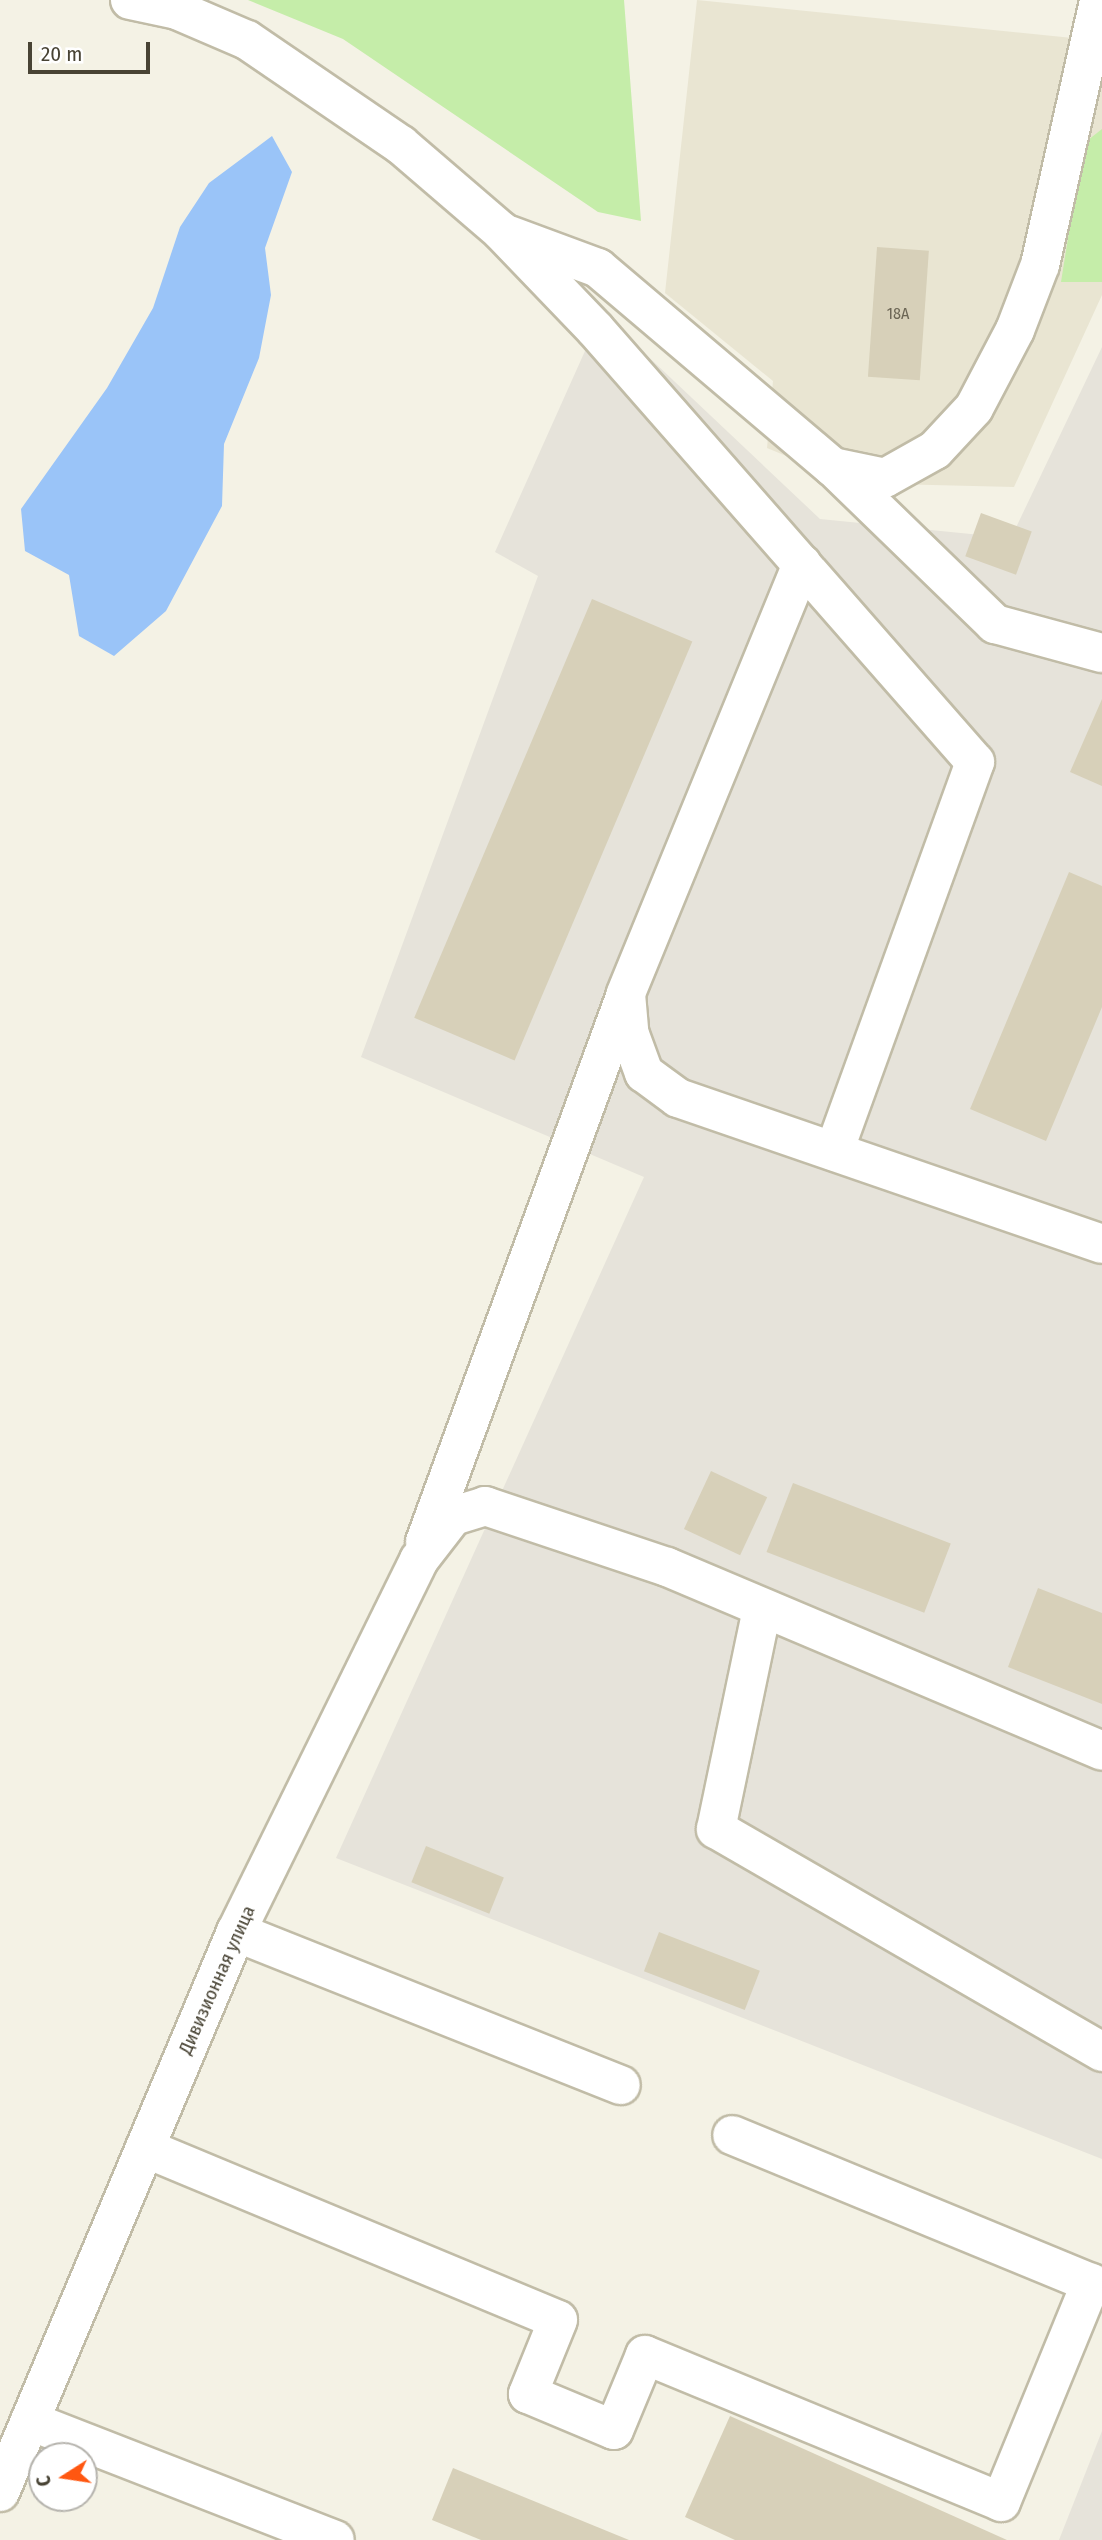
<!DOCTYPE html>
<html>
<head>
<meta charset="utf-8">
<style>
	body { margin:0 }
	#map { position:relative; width:1102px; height:2540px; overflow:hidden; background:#f4f2e5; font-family:"Fira Sans Condensed",sans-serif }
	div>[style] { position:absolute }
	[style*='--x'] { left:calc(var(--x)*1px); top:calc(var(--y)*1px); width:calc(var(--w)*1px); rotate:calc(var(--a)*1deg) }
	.residential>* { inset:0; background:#e9e5d2 }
	.industrial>* { inset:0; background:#e6e3da }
	.green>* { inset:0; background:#c5eda9 }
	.water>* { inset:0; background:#9ac4f8 }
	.building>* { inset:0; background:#d7d0b9; transform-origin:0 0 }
	.roads { filter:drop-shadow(2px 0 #c1bca7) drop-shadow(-2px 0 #c1bca7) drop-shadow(0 2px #c1bca7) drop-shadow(0 -2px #c1bca7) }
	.minor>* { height:38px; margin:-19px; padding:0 19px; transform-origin:19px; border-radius:19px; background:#fff }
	span { translate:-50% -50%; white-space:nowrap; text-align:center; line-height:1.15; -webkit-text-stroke:7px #fff; paint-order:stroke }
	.number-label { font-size:16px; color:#6c6655 }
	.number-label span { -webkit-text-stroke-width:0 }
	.street-label { font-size:19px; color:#484334 }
	.north { position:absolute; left:28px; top:2442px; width:70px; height:70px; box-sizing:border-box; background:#fff; border:2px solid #b6b4ae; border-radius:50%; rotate:258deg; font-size:19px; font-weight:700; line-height:28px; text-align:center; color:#484334 }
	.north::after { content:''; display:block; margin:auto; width:24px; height:32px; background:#ff5711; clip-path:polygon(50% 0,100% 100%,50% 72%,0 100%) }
	.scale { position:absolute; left:28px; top:42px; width:122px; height:32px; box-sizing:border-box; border:4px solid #484334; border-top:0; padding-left:9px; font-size:21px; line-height:24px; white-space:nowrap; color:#484334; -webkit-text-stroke:5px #fff; paint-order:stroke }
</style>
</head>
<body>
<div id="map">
	<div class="residential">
		<div style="clip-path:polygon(697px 0,1102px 41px,1102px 295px,1014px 487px,851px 483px,767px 448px,773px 381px,665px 293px)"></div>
	</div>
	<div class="industrial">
		<div style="clip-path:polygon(602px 313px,820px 519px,1011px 538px,1102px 347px,1102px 2159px,336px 1858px,644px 1177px,361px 1057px,538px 576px,495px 552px)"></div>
		<div style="clip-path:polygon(1102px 2431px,1102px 2540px,1059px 2540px)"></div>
	</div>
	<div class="green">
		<div style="clip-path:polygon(248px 0,624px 0,641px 221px,598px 212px,343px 39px)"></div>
		<div style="clip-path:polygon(1102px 129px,1102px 282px,1061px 282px,1083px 144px)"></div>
	</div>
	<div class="water">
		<div style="clip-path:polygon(272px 136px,292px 172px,265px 248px,271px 295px,259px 358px,224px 444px,222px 506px,166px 611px,114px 656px,79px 636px,69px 575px,25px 551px,21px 509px,107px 388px,153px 308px,180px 227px,209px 183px)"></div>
	</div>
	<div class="building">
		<div style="left:877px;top:247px;width:52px;height:130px;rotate:4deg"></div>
		<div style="left:981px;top:513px;width:54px;height:46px;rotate:20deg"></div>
		<div style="left:592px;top:599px;width:109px;height:455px;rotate:23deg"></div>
		<div style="clip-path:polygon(1102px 699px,1102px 786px,1070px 772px)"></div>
		<div style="clip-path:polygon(1069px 872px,1102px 886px,1102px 1007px,1046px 1141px,970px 1109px)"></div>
		<div style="left:711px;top:1471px;width:62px;height:64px;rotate:25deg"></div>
		<div style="left:793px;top:1483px;width:169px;height:74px;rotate:21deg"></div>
		<div style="clip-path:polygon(1038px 1588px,1102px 1613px,1102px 1704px,1008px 1667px)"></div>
		<div style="left:426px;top:1846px;width:84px;height:39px;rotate:22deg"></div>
		<div style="left:659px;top:1932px;width:108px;height:42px;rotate:21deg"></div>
		<div style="clip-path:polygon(730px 2416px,1007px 2540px,735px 2540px,685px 2517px)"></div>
		<div style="clip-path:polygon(453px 2468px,629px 2540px,481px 2540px,432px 2520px)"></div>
	</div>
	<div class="roads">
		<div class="minor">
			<div style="--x:130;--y:0;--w:48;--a:12"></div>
			<div style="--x:177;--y:10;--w:76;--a:23.2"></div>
			<div style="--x:247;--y:40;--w:186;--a:34.3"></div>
			<div style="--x:401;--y:145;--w:132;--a:40.7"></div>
			<div style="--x:501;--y:231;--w:136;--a:46.2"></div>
			<div style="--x:595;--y:329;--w:576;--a:48.73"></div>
			<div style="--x:975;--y:762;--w:414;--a:109.9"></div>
			<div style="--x:509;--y:235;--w:95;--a:20.3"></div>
			<div style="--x:598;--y:268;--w:308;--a:40.3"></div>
			<div style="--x:833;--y:467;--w:53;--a:11.9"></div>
			<div style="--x:885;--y:478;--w:57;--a:-29.2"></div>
			<div style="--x:935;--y:450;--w:57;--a:-47.1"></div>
			<div style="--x:974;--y:408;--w:88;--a:-62.3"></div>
			<div style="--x:1015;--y:330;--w:70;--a:-69"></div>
			<div style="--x:1040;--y:265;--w:271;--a:-77.4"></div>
			<div style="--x:833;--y:467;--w:226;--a:44.1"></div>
			<div style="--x:995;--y:624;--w:111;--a:15.2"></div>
			<div style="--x:802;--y:564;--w:465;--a:112.3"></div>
			<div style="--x:626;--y:994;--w:38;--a:85"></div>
			<div style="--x:629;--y:1032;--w:44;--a:69.9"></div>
			<div style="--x:644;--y:1073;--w:42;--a:36.3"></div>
			<div style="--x:678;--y:1098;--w:448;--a:19"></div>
			<div style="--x:425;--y:1542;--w:581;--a:-69.85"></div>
			<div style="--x:762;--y:1609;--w:225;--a:101.8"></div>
			<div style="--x:716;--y:1829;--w:446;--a:30"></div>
			<div style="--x:236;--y:1932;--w:414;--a:21.7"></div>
			<div style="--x:145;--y:2148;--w:447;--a:22.6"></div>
			<div style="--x:558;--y:2320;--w:80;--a:112.1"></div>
			<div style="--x:528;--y:2394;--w:93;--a:22.7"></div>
			<div style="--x:614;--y:2430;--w:81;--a:-67.5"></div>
			<div style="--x:645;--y:2355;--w:385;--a:22.4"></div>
			<div style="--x:1001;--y:2502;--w:237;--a:-67.7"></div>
			<div style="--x:1091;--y:2283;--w:388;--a:-157.6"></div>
			<div style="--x:30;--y:2421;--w:327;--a:21.3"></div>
			<div style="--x:0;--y:2492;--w:608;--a:-67.15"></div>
			<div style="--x:236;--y:1932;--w:415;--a:-63.8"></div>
			<div style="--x:419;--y:1560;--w:56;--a:-52.3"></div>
			<div style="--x:453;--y:1516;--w:34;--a:-17"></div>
			<div style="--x:485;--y:1506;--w:192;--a:18.5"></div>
			<div style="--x:667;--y:1567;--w:472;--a:22.9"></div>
		</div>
	</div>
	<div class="number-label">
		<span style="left:898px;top:314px">18А</span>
	</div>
	<div class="street-label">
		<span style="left:217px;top:1980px;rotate:-66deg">Дивизионная улица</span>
	</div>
	<div class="north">С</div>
	<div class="scale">20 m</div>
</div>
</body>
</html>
